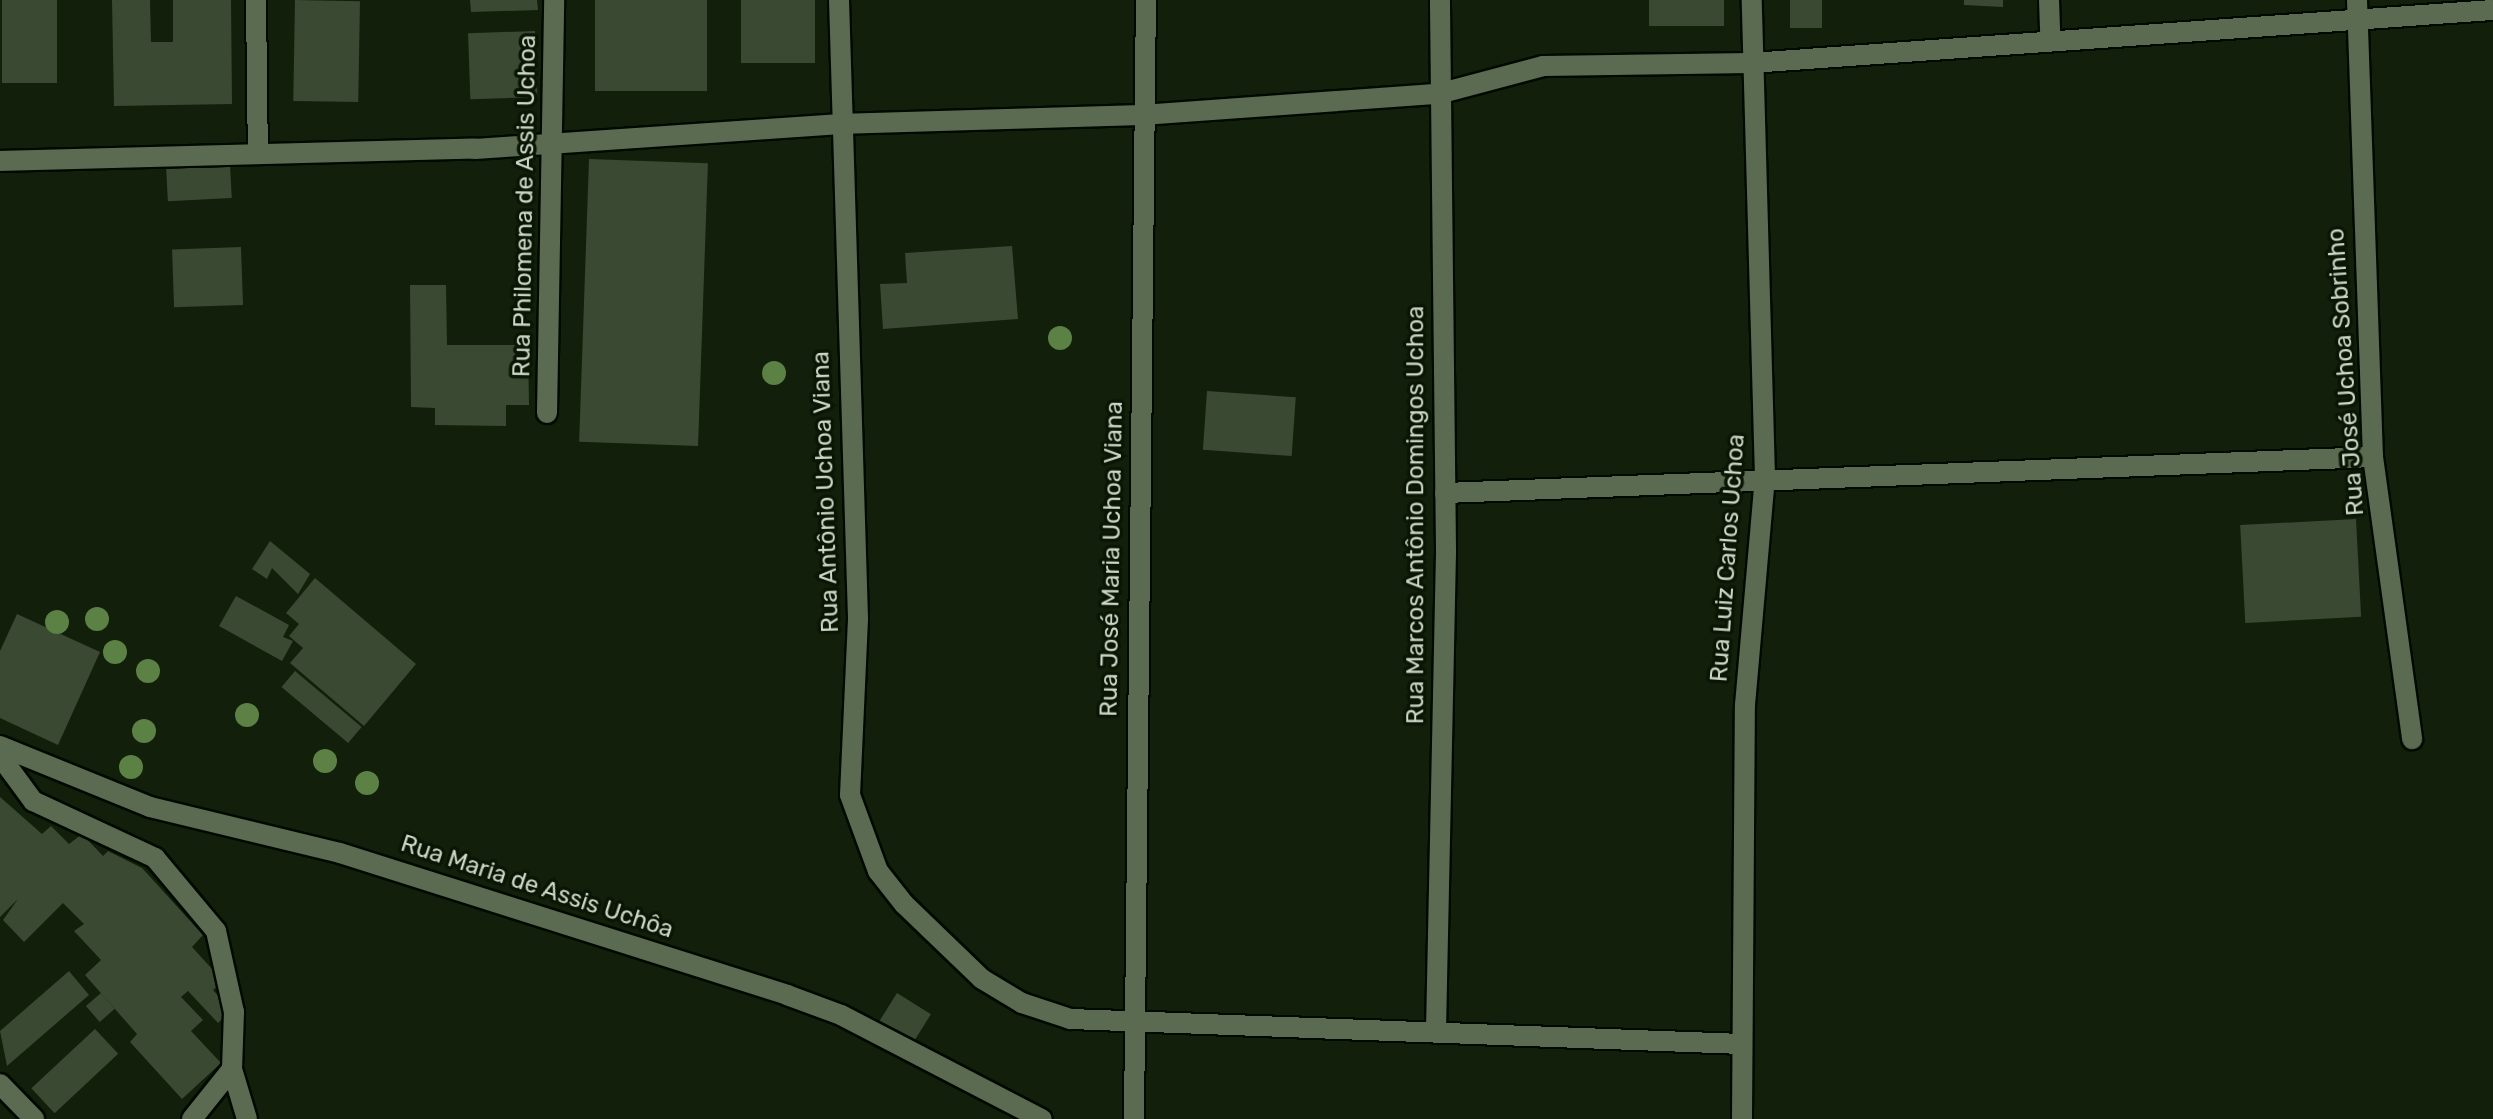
<!DOCTYPE html>
<html>
<head>
<meta charset="utf-8">
<style>
	body { margin:0 }
	#map { position:relative; width:2493px; height:1119px; overflow:hidden; background:#121f0a; font-family:Rubik,sans-serif }
	div>[style] { position:absolute }
	[style*='--x'] { left:calc(var(--x)*1px); top:calc(var(--y)*1px); width:calc(var(--w)*1px); rotate:calc(var(--a)*1deg) }
	.building>* { inset:0; background:#3a4932; transform-origin:0 0 }
	.roads { filter:drop-shadow(2px 0 #010900) drop-shadow(-2px 0 #010900) drop-shadow(0 2px #010900) drop-shadow(0 -2px #010900) }
	.street>* { height:20px; margin:-10px; padding:0 10px; transform-origin:10px; border-radius:10px; background:#5b6b52 }
	.trees>* { width:24px; height:24px; margin:-12px; border-radius:50%; background:#5b8144 }
	span { translate:-50% -50%; white-space:nowrap; text-align:center; line-height:1.15; -webkit-text-stroke:7px #091603; paint-order:stroke }
	.street-label { font-size:24px; color:#cdd6c8 }
</style>
</head>
<body>
<div id="map">
	<div class="building">
		<div style="left:2px;top:0;width:55px;height:83px"></div>
		<div style="clip-path:polygon(112px 0,150px 0,151px 42px,173px 42px,173px 0,231px 0,232px 104px,114px 106px)"></div>
		<div style="left:295px;top:0;width:65px;height:101px;rotate:1deg"></div>
		<div style="clip-path:polygon(470px 0,537px 0,538px 10px,471px 12px)"></div>
		<div style="left:595px;top:0;width:112px;height:91px"></div>
		<div style="left:741px;top:0;width:74px;height:63px"></div>
		<div style="left:1649px;top:0;width:75px;height:26px"></div>
		<div style="left:1790px;top:0;width:32px;height:28px"></div>
		<div style="clip-path:polygon(1964px 0,2003px 0,2003px 7px,1964px 5px)"></div>
		<div style="left:535px;top:31px;width:66px;height:67px;rotate:88deg"></div>
		<div style="left:589px;top:159px;width:119px;height:283px;rotate:2deg"></div>
		<div style="left:230px;top:164px;width:34px;height:64px;rotate:87deg"></div>
		<div style="clip-path:polygon(1012px 246px,1018px 319px,883px 329px,880px 284px,907px 283px,905px 253px)"></div>
		<div style="left:241px;top:247px;width:58px;height:69px;rotate:88deg"></div>
		<div style="clip-path:polygon(410px 285px,446px 285px,447px 345px,528px 345px,529px 405px,506px 405px,506px 426px,435px 425px,435px 408px,411px 407px)"></div>
		<div style="left:1207px;top:391px;width:89px;height:59px;rotate:4deg"></div>
		<div style="left:2356px;top:519px;width:98px;height:116px;rotate:87deg"></div>
		<div style="clip-path:polygon(270px 541px,310px 574px,298px 594px,272px 568px,267px 579px,252px 569px)"></div>
		<div style="clip-path:polygon(315px 578px,416px 664px,364px 726px,290px 663px,303px 648px,289px 636px,299px 624px,286px 613px)"></div>
		<div style="clip-path:polygon(236px 596px,289px 625px,283px 637px,293px 641px,282px 661px,219px 626px)"></div>
		<div style="clip-path:polygon(17px 614px,100px 652px,58px 745px,0 718px,0 651px)"></div>
		<div style="left:295px;top:671px;width:87px;height:21px;rotate:40deg"></div>
		<div style="clip-path:polygon(0 797px,42px 834px,51px 826px,69px 844px,82px 834px,103px 856px,108px 851px,142px 868px,203px 935px,192px 947px,223px 981px,213px 990px,231px 1010px,218px 1023px,188px 991px,181px 997px,203px 1020px,191px 1031px,221px 1063px,182px 1099px,130px 1042px,137px 1034px,85px 975px,101px 960px,74px 931px,84px 924px,63px 903px,24px 942px,3px 920px,18px 899px,0 917px)"></div>
		<div style="clip-path:polygon(69px 971px,89px 995px,7px 1066px,0 1031px)"></div>
		<div style="left:101px;top:993px;width:21px;height:20px;rotate:49deg"></div>
		<div style="left:897px;top:993px;width:40px;height:38px;rotate:32deg"></div>
		<div style="left:95px;top:1029px;width:34px;height:87px;rotate:47deg"></div>
	</div>
	<div class="roads">
		<div class="street">
			<div style="--x:256;--y:0;--w:154;--a:89.3"></div>
			<div style="--x:839;--y:0;--w:619;--a:88.24"></div>
			<div style="--x:858;--y:619;--w:176;--a:92.6"></div>
			<div style="--x:850;--y:795;--w:81;--a:69.8"></div>
			<div style="--x:878;--y:871;--w:42;--a:51.8"></div>
			<div style="--x:904;--y:904;--w:108;--a:43.9"></div>
			<div style="--x:982;--y:979;--w:47;--a:31"></div>
			<div style="--x:1022;--y:1003;--w:51;--a:18.4"></div>
			<div style="--x:1070;--y:1019;--w:672;--a:2.13"></div>
			<div style="--x:2049;--y:0;--w:37;--a:88"></div>
			<div style="--x:2357;--y:0;--w:457;--a:88"></div>
			<div style="--x:2373;--y:457;--w:285;--a:82.1"></div>
			<div style="--x:0;--y:161;--w:474;--a:-1.5"></div>
			<div style="--x:474;--y:149;--w:365;--a:-3.9"></div>
			<div style="--x:838;--y:124;--w:304;--a:-1.7"></div>
			<div style="--x:1142;--y:115;--w:297;--a:-4.1"></div>
			<div style="--x:1438;--y:94;--w:109;--a:-14.9"></div>
			<div style="--x:1543;--y:66;--w:208;--a:-0.8"></div>
			<div style="--x:1751;--y:63;--w:744;--a:-4.09"></div>
			<div style="--x:547;--y:413;--w:413;--a:-89"></div>
			<div style="--x:1445;--y:493;--w:929;--a:-2.22"></div>
			<div style="--x:0;--y:746;--w:162;--a:22.1"></div>
			<div style="--x:150;--y:807;--w:195;--a:13.6"></div>
			<div style="--x:340;--y:853;--w:469;--a:17.6"></div>
			<div style="--x:787;--y:995;--w:58;--a:20.3"></div>
			<div style="--x:841;--y:1015;--w:226;--a:27.4"></div>
			<div style="--x:0;--y:756;--w:56;--a:53.7"></div>
			<div style="--x:33;--y:801;--w:135;--a:25"></div>
			<div style="--x:155;--y:858;--w:95;--a:50.1"></div>
			<div style="--x:216;--y:931;--w:83;--a:77.5"></div>
			<div style="--x:234;--y:1012;--w:57;--a:92"></div>
			<div style="--x:232;--y:1069;--w:64;--a:128.7"></div>
			<div style="--x:1436;--y:1030;--w:480;--a:-88.8"></div>
			<div style="--x:1446;--y:550;--w:550;--a:-90.63"></div>
			<div style="--x:232;--y:1069;--w:52;--a:73.3"></div>
			<div style="--x:0;--y:1084;--w:49;--a:45.8"></div>
			<div style="--x:1134;--y:1119;--w:1119;--a:-89.39"></div>
			<div style="--x:1742;--y:1119;--w:414;--a:-89.6"></div>
			<div style="--x:1745;--y:705;--w:229;--a:-85"></div>
			<div style="--x:1765;--y:477;--w:477;--a:-91.6"></div>
		</div>
	</div>
	<div class="trees">
		<div style="left:1060px;top:338px"></div>
		<div style="left:774px;top:373px"></div>
		<div style="left:97px;top:619px"></div>
		<div style="left:57px;top:622px"></div>
		<div style="left:115px;top:652px"></div>
		<div style="left:148px;top:671px"></div>
		<div style="left:247px;top:715px"></div>
		<div style="left:144px;top:731px"></div>
		<div style="left:325px;top:761px"></div>
		<div style="left:131px;top:767px"></div>
		<div style="left:367px;top:783px"></div>
	</div>
	<div class="street-label">
		<span style="left:525px;top:206px;rotate:-89deg">Rua Philomena de Assis Uchoa</span>
		<span style="left:2346px;top:372px;rotate:-94deg">Rua José Uchoa Sobrinho</span>
		<span style="left:826px;top:492px;rotate:-92deg">Rua Antônio Uchoa Viana</span>
		<span style="left:1416px;top:515px;rotate:-90deg">Rua Marcos Antônio Domingos Uchoa</span>
		<span style="left:1728px;top:558px;rotate:-86deg">Rua Luiz Carlos Uchoa</span>
		<span style="left:1112px;top:559px;rotate:-89deg">Rua José Maria Uchoa Viana</span>
		<span style="left:537px;top:887px;rotate:18deg">Rua Maria de Assis Uchôa</span>
	</div>
</div>
</body>
</html>
